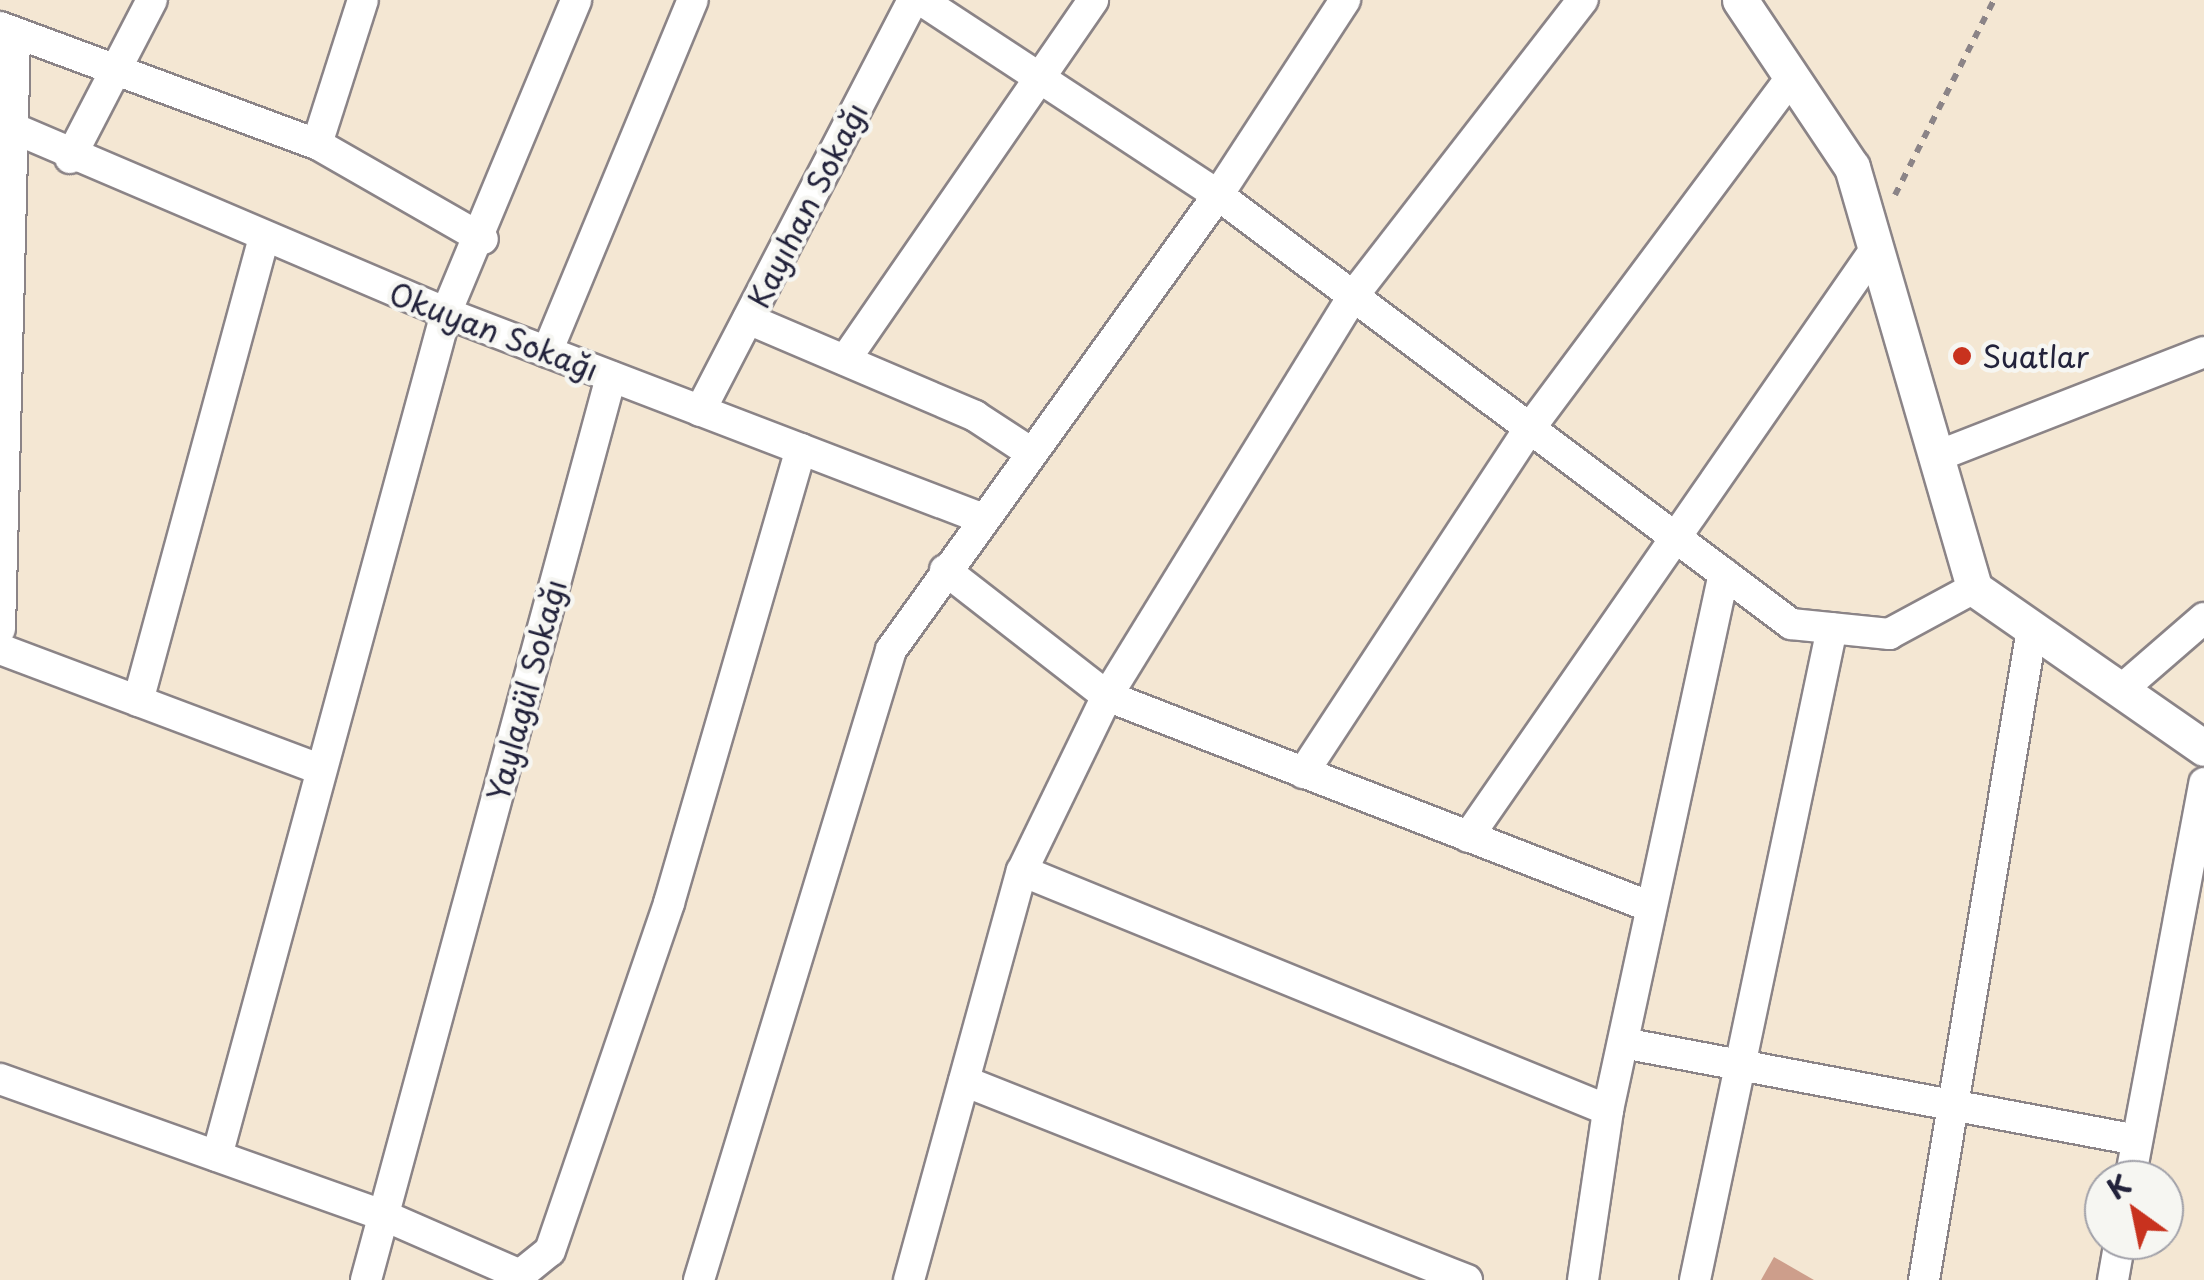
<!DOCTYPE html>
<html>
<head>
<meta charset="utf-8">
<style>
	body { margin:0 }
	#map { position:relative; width:2204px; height:1280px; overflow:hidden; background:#f4e7d3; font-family:"Playpen Sans",sans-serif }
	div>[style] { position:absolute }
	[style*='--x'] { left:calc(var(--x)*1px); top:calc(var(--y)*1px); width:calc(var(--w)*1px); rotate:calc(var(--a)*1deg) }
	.building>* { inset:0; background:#cd9e8b }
	.path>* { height:6px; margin-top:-3px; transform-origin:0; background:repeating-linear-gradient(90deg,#8b8487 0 8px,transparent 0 16px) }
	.roads { filter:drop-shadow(2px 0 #8b8487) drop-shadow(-2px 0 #8b8487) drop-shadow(0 2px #8b8487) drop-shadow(0 -2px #8b8487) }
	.minor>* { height:30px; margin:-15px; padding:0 15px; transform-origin:15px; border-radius:15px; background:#fff }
	.tertiary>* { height:35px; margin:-17.5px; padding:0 17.5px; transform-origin:17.5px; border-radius:17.5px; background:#fff }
	.dots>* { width:28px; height:28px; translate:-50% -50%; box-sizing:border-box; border:5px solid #f6f6f2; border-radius:50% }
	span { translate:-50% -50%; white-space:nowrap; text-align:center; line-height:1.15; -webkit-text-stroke:9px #f6f6f2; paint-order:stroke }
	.street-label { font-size:30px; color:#22223b }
	.poi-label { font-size:30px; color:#22223b }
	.left { translate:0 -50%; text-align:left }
	.north { position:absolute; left:2084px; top:1160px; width:100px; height:100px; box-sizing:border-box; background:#f6f6f2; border:2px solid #a1a1a9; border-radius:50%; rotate:327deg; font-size:28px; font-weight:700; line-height:40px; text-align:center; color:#22223b }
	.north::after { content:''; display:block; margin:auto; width:35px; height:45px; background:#c8321e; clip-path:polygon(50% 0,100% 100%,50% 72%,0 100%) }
</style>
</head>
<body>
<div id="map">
	<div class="building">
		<div style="clip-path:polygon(1774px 1257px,1814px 1280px,1761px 1280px)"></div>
	</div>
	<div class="path">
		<div style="--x:1895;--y:195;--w:219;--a:-63.1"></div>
	</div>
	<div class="roads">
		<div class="minor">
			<div style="--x:921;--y:0;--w:355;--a:33.3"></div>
			<div style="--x:1218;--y:195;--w:716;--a:36.82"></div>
			<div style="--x:1791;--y:624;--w:99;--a:5.8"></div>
			<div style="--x:1889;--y:634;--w:97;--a:-28.4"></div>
			<div style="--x:0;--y:27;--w:338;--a:20.3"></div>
			<div style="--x:317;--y:144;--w:191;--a:29.8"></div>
			<div style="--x:13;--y:128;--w:471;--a:23.1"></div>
			<div style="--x:446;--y:313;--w:573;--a:20.97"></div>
			<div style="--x:317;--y:144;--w:151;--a:-72.3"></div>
			<div style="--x:70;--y:158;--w:178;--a:-62.6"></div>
			<div style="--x:748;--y:319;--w:247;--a:23.1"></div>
			<div style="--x:975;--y:416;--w:66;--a:33.2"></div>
			<div style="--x:547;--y:352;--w:381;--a:-67.5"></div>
			<div style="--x:845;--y:360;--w:437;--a:-55.4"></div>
			<div style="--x:700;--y:411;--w:463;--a:-62.6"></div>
			<div style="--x:1940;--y:455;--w:283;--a:-21.3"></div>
			<div style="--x:945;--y:570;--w:205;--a:37.9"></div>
			<div style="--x:1107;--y:696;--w:583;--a:21.2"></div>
			<div style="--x:0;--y:629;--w:594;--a:-88.55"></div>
			<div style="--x:0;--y:649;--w:341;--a:20.6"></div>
			<div style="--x:2121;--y:690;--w:110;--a:-40.9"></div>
			<div style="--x:138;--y:701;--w:480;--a:-74.8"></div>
			<div style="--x:1303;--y:773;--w:413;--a:-56.7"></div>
			<div style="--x:1530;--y:428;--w:438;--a:-53.3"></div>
			<div style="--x:1468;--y:837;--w:718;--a:-55.27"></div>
			<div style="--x:1022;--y:871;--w:633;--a:22.19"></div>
			<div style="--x:1623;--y:1043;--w:523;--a:10.69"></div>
			<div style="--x:0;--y:1079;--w:409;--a:19.6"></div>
			<div style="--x:385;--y:1216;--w:147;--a:23.6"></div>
			<div style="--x:520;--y:1275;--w:38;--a:-39"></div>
			<div style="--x:550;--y:1251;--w:368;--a:-71.1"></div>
			<div style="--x:669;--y:903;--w:473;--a:-73.8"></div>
			<div style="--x:964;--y:1081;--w:541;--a:21.59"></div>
			<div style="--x:217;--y:1156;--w:874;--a:-74.8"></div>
			<div style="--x:446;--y:313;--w:339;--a:-67.4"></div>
			<div style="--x:2130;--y:1180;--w:404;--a:-79.4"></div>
			<div style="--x:366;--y:1280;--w:936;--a:-74.82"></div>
			<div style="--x:699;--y:1280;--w:659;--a:-73.05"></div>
			<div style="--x:891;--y:650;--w:560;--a:-54.3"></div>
			<div style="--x:1218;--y:195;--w:233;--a:-56.9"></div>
			<div style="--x:909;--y:1280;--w:424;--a:-74.6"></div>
			<div style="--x:1022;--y:871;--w:195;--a:-64.1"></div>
			<div style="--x:1107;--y:696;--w:470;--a:-58.4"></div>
			<div style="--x:1353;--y:296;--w:375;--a:-52.2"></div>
			<div style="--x:1583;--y:1280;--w:172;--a:-81.6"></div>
			<div style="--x:1608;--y:1110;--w:549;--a:-77.81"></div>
			<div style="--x:1695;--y:1280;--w:666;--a:-78.13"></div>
			<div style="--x:1924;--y:1280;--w:660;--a:-80.58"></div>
			<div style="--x:2113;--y:1280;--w:41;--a:-80.1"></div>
		</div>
		<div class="tertiary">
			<div style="--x:1740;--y:0;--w:201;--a:56.2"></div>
			<div style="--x:1852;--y:167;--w:438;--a:73.8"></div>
			<div style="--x:1974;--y:588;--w:280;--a:34.8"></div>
		</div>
	</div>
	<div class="dots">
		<div style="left:1962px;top:356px;background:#c8321e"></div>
	</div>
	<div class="street-label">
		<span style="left:807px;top:205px;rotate:-63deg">Kayıhan Sokağı</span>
		<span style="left:494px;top:331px;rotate:21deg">Okuyan Sokağı</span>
		<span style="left:526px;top:690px;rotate:-75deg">Yaylagül Sokağı</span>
	</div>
	<div class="poi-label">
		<span class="left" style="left:1982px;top:356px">Suatlar</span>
	</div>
	<div class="north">K</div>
</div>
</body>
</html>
